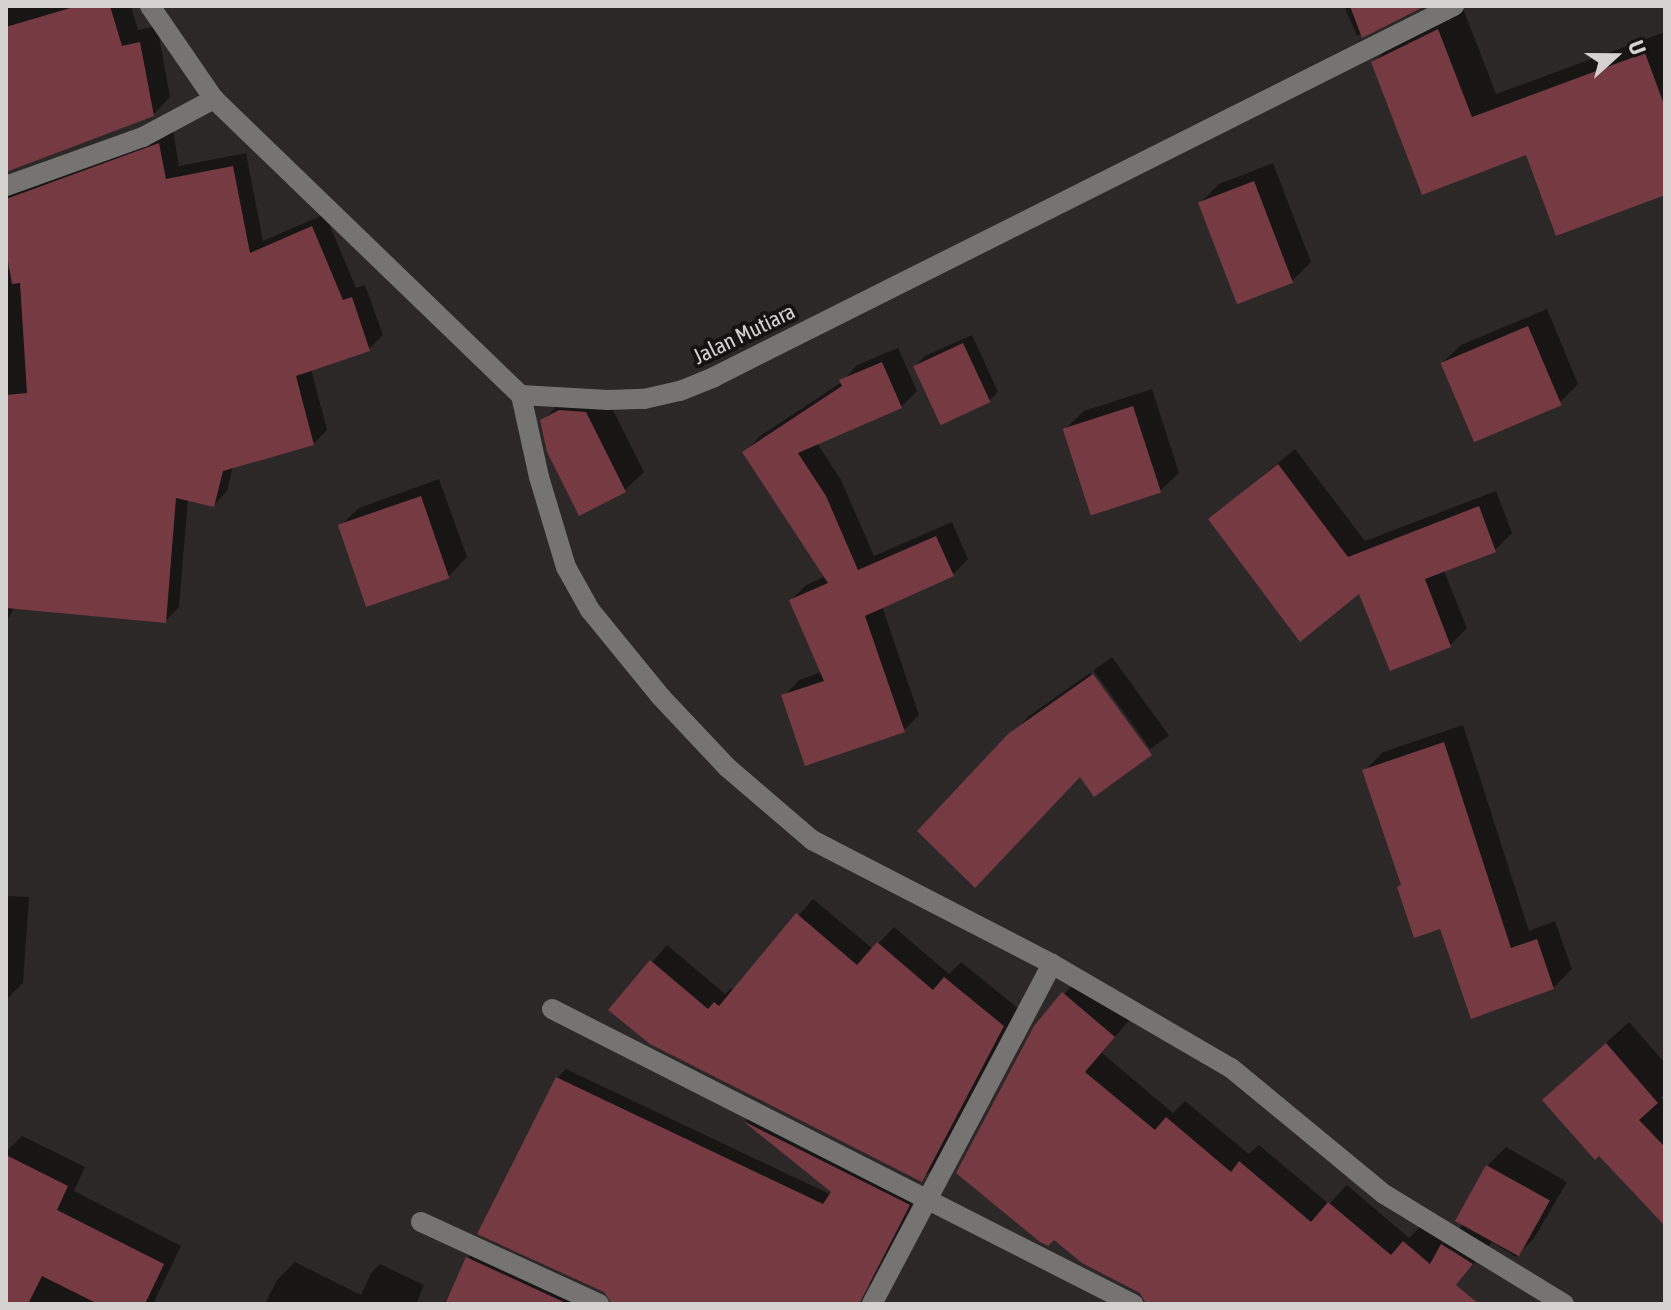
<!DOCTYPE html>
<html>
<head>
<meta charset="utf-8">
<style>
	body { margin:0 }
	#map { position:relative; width:1671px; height:1310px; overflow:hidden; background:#2d2828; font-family:"Asap Condensed",sans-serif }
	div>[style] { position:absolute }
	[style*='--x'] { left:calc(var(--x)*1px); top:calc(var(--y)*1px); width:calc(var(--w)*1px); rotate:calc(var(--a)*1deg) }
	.shadow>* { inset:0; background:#0007; transform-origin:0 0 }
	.building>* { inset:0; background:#753a42; transform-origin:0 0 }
	.minor>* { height:20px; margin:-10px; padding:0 10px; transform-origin:10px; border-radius:10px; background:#767373 }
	span { translate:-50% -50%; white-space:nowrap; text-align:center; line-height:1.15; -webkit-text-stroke:8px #141212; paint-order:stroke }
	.street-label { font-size:22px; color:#d4d1d1 }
	.frame { position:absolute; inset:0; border:8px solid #d4d1d1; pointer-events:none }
	.north { position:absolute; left:1575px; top:16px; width:80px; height:80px; -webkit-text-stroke:6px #141212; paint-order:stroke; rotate:69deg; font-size:22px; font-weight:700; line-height:32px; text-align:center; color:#d4d1d1 }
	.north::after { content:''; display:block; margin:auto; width:28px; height:36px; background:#d4d1d1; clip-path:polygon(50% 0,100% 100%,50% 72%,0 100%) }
</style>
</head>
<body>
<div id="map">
	<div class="shadow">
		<div style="clip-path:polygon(6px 6px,131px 6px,138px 30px,157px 26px,170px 97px,153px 115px,6px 170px)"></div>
		<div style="clip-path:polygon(1344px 6px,1419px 6px,1357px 36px)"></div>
		<div style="clip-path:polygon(1462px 6px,1496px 94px,1665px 32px,1665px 193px,1527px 152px,1374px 62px,1398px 38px)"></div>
		<div style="clip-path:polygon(173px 131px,179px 166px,246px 153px,263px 241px,325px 214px,356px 288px,365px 285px,383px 335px,369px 349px,311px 369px,327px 430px,313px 444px,233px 466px,227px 491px,214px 505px,188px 499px,179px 607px,166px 620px,15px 607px,6px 622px,6px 270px,12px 270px,6px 237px,6px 189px)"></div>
		<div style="clip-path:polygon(1273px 163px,1311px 262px,1292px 281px,1239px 301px,1201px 202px,1219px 184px)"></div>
		<div style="clip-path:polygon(1547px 309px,1578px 384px,1559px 403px,1442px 363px,1461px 345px)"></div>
		<div style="clip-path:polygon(972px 335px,998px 392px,989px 401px,916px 365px,925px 356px)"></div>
		<div style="clip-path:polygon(898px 348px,917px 391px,901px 407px,817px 443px,841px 480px,874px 556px,952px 522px,968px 559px,952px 575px,882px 606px,919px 715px,904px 730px,784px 696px,799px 680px,822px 672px,791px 600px,806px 585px,826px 576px,745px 452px,760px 436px,842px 382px,857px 365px)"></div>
		<div style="clip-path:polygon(1152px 389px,1179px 473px,1160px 491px,1065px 429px,1084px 411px)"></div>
		<div style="clip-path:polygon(605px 394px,644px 472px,625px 490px,580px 514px,542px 421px,561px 402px)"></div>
		<div style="clip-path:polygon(1295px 449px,1365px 541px,1496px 491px,1512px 533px,1495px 550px,1444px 571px,1467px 628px,1450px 645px,1391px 669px,1360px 591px,1210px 519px)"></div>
		<div style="clip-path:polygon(439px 479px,467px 557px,449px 576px,340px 526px,359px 508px)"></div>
		<div style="left:1112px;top:657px;width:97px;height:23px;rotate:54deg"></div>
		<div style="clip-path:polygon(1090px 673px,1148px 754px,1081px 775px,1010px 736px,1029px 716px)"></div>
		<div style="clip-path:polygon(1463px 725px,1529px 931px,1555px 921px,1572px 969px,1553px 988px,1442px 926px,1403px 884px,1364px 771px,1383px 752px)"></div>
		<div style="clip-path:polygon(6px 896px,29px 897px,23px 983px,6px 1000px)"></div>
		<div style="clip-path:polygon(813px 899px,873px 949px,894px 927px,949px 974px,961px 962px,1019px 1009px,937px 1164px,921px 1180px,611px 1010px,667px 945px,725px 994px,731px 988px,734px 990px)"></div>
		<div style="clip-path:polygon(1081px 975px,1131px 1018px,1102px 1053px,1173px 1113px,1185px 1101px,1249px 1154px,1259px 1145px,1329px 1204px,1347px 1185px,1409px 1238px,1422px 1225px,1445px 1243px,1463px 1225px,1487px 1166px,1506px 1147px,1567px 1182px,1534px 1238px,1516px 1257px,1492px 1242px,1440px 1304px,1163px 1304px,1036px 1027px)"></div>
		<div style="clip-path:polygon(1629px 1022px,1665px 1063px,1665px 1093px,1661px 1098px,1665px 1102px,1665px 1223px,1567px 1078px)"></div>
		<div style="clip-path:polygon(566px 1069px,838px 1198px,746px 1121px,754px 1113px,917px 1196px,871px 1283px,862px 1292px,790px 1304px,613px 1304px,557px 1078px)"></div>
		<div style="clip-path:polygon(22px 1136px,85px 1167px,74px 1191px,181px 1246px,153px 1304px,6px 1304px,6px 1152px)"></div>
		<div style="clip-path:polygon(477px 1249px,596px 1304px,444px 1304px,468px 1258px)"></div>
		<div style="clip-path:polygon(295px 1262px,361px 1295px,371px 1273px,380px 1264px,424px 1285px,416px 1304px,265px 1304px,277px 1280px)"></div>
	</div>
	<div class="building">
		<div style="clip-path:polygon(77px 6px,110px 6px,122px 46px,140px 42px,154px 116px,6px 172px,6px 27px)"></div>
		<div style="clip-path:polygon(1350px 6px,1425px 6px,1362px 38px)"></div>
		<div style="clip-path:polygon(1438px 29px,1472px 117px,1645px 53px,1665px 107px,1665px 195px,1556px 236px,1526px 155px,1422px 195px,1371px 62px)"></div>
		<div style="clip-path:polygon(159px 143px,166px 179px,233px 166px,250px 253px,312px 226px,343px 300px,352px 297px,370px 351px,296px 376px,314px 445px,223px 471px,214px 507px,176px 498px,166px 623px,6px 608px,6px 395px,27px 393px,20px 283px,12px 284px,6px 249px,6px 199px)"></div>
		<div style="left:1254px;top:181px;width:109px;height:60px;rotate:69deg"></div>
		<div style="left:1528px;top:326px;width:86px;height:95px;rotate:67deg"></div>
		<div style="left:963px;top:343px;width:65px;height:55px;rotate:65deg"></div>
		<div style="clip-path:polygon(882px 362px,902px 408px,798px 453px,826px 496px,858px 570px,936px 536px,954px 576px,865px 616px,905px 732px,805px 766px,781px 695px,824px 681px,789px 600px,828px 583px,742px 452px,842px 386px,839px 380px)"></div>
		<div style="left:1133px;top:406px;width:91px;height:74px;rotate:72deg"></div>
		<div style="clip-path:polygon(559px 410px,586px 412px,626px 492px,579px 516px,547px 452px,540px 420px)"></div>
		<div style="clip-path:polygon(1278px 464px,1348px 557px,1479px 506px,1496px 552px,1425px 579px,1451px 647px,1390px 671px,1359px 594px,1300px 642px,1208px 519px)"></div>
		<div style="left:421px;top:496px;width:87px;height:88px;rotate:71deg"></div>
		<div style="clip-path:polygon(1093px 674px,1152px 755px,1094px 797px,1080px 777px,975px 888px,917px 831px,1008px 734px)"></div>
		<div style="clip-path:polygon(1444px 742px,1511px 948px,1537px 939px,1554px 989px,1471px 1019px,1440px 929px,1414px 938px,1397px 887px,1401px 885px,1362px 770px)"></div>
		<div style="clip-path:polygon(796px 913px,857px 965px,877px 942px,933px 990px,944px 977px,1004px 1026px,922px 1182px,650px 1044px,608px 1010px,650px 960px,708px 1009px,714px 1002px,719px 1006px)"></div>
		<div style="clip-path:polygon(1062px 992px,1115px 1037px,1085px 1072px,1155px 1130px,1166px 1117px,1231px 1172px,1239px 1161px,1311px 1222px,1328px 1202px,1391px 1255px,1403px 1241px,1430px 1264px,1441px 1244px,1473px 1264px,1456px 1285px,1479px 1304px,1146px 1304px,1140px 1293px,1082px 1263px,1054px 1240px,1048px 1246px,1040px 1242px,956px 1173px,1034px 1026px)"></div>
		<div style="clip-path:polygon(1606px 1043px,1658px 1103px,1639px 1120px,1665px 1147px,1665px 1226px,1599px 1156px,1595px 1160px,1542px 1100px)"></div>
		<div style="clip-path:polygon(556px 1077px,823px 1204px,831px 1192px,743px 1121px,910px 1205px,859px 1304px,612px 1304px,604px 1292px,477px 1234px)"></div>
		<div style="clip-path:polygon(6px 1155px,68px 1186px,57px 1210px,164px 1264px,145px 1304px,98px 1304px,42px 1276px,28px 1304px,6px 1304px)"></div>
		<div style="left:1486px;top:1165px;width:73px;height:64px;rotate:29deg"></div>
		<div style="clip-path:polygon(466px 1257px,568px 1304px,445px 1304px)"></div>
	</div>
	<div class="minor">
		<div style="--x:150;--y:6;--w:113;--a:55.5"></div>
		<div style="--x:214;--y:99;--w:426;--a:44"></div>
		<div style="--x:521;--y:395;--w:87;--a:3.3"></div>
		<div style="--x:608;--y:400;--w:36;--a:-2"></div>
		<div style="--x:644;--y:399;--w:37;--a:-13"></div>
		<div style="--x:680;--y:391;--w:37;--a:-22"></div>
		<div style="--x:714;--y:377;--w:828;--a:-26.63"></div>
		<div style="--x:6;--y:186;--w:145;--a:-19.7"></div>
		<div style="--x:143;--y:137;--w:81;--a:-28.2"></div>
		<div style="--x:521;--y:395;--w:84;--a:77.6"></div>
		<div style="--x:539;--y:477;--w:94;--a:73.3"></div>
		<div style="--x:566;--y:567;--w:49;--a:60.8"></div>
		<div style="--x:590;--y:610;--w:112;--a:50.8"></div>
		<div style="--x:661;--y:697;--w:98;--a:46.7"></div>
		<div style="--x:728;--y:768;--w:111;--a:40.6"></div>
		<div style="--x:812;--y:840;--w:270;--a:27.3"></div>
		<div style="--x:1052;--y:964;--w:207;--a:30.2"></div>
		<div style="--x:1231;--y:1068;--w:198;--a:39.5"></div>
		<div style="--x:1384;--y:1194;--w:211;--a:31.4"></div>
		<div style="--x:552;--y:1009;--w:652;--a:26.92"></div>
		<div style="--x:421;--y:1222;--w:196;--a:24.7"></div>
		<div style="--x:872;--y:1304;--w:385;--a:-62.1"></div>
	</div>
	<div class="street-label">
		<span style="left:744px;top:334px;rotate:-26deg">Jalan Mutiara</span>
	</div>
	<div class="frame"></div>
	<div class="north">U</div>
</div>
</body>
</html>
